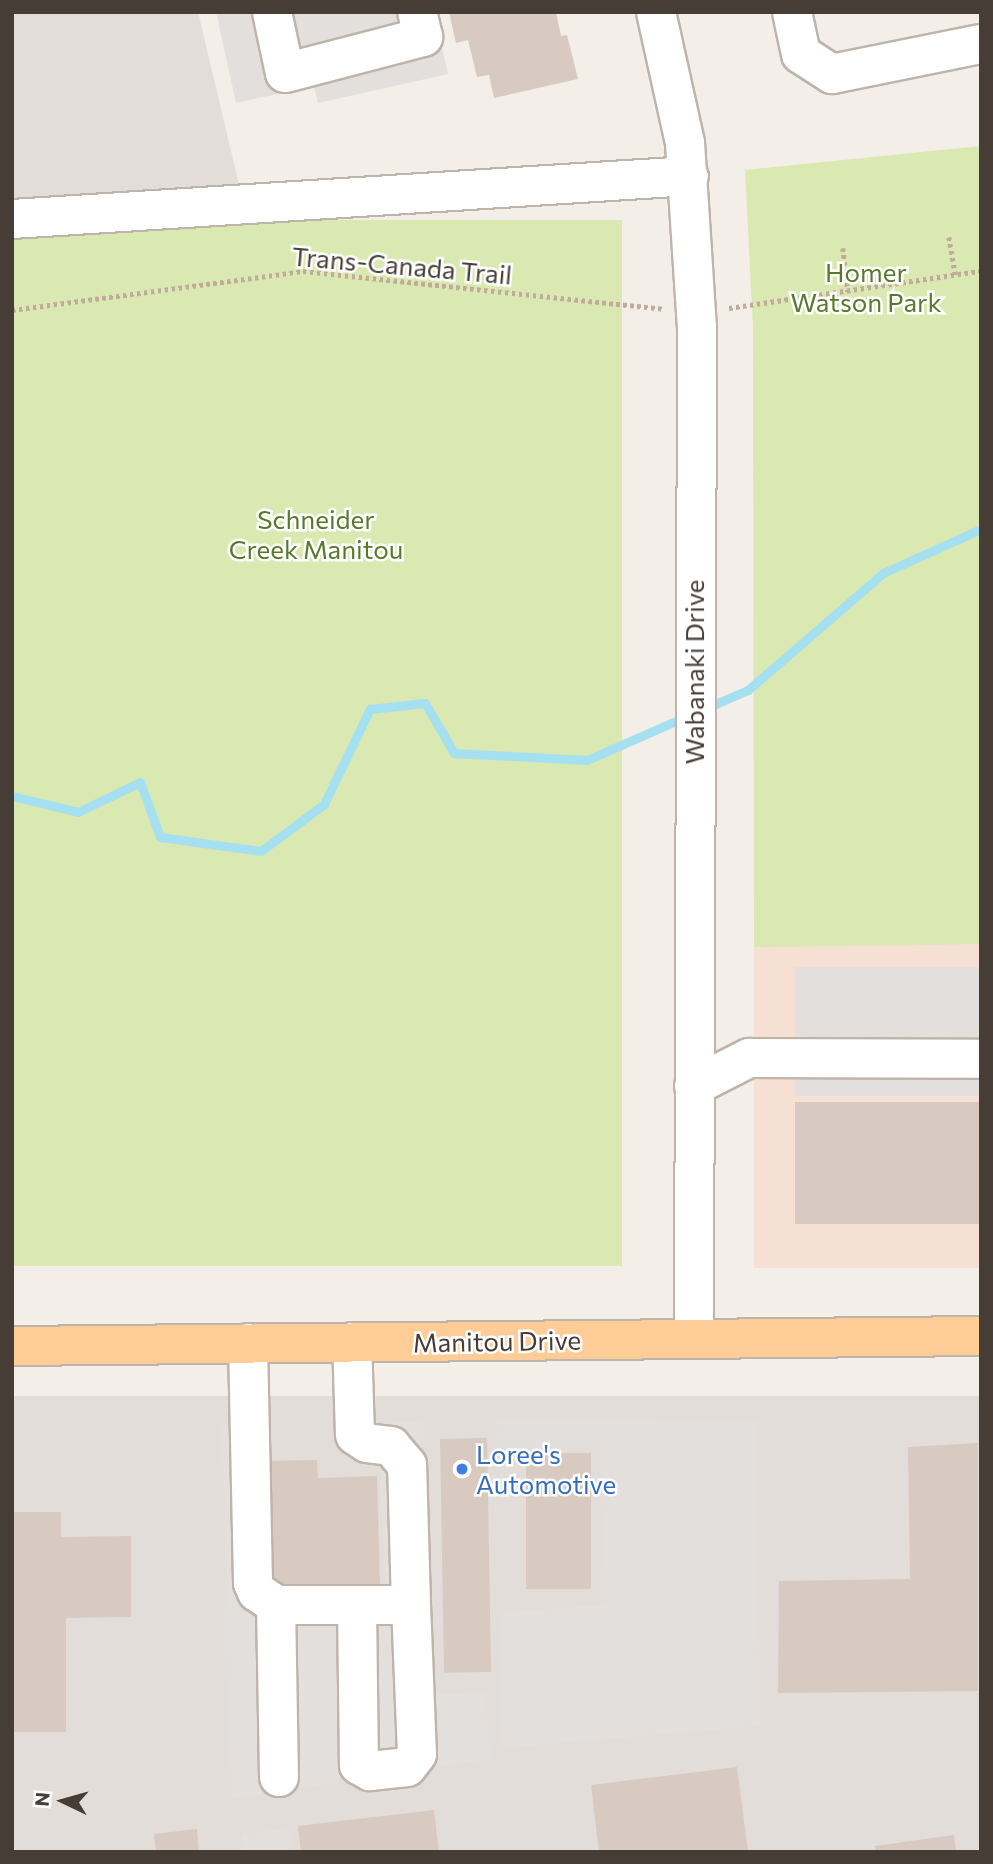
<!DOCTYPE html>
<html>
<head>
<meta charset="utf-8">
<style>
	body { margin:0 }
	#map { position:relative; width:993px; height:1864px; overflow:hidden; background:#f4eee8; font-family:Commissioner,sans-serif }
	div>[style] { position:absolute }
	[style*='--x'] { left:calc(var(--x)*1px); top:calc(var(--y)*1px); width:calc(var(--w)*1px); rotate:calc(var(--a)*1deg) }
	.commercial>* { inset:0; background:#f5e0d3; transform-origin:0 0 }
	.industrial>* { inset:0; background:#e3ddd9; transform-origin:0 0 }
	.green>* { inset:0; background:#dae8b1; transform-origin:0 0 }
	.parking>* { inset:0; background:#e2dfdd; transform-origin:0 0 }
	.stream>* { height:9px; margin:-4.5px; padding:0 4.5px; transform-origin:4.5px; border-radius:4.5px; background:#a5e0f0 }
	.building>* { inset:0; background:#d8cac0; transform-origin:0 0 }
	.path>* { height:4.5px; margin-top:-2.25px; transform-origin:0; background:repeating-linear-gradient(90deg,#c1ac9c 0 3.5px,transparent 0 7px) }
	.roads { filter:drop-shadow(2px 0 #bfb4aa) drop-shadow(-2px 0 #bfb4aa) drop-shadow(0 2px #bfb4aa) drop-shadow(0 -2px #bfb4aa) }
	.minor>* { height:38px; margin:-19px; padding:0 19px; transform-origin:19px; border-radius:19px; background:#fff }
	.major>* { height:38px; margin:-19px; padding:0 19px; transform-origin:19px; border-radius:19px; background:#fdcc97 }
	.dots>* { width:19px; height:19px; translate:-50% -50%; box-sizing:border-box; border:4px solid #fff; border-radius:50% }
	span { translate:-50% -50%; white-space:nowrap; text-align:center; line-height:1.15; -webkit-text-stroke:5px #fff; paint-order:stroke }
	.street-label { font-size:26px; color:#473d37 }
	.park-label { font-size:26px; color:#57792a }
	.shop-label { font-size:26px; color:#366cbe }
	.left { translate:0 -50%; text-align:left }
	.frame { position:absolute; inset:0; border:14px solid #473d37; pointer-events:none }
	.north { position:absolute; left:28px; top:1766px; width:70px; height:70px; -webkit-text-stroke:5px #fff; paint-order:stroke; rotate:275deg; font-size:19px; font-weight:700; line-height:28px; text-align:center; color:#473d37 }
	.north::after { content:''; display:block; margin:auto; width:24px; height:32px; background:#473d37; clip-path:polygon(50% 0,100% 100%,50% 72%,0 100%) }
</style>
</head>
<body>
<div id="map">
	<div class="commercial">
		<div style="left:981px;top:944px;width:324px;height:227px;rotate:90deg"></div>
	</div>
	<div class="industrial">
		<div style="clip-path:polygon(12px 12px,198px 12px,250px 231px,12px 242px)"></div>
		<div style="left:981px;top:1396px;width:456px;height:969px;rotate:90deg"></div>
	</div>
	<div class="green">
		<div style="clip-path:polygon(981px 146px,981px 944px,754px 947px,753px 327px,745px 170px)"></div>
		<div style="left:622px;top:220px;width:1046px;height:610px;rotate:90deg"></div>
	</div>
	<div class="parking">
		<div style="clip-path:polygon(216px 12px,434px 12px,448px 74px,318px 103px,314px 86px,236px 103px)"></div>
		<div style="left:981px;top:967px;width:129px;height:186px;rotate:90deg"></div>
		<div style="clip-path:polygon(497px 1419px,757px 1421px,760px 1726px,503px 1748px,501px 1612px,604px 1605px,599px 1447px,496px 1447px)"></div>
		<div style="clip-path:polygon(256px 1420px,258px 1604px,386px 1603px,377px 1423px,420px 1421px,435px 1695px,486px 1692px,490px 1759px,232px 1799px,222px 1423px)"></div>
		<div style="clip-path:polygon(289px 1828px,292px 1852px,243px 1852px,241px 1834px)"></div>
	</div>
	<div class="stream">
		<div style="--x:704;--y:709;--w:48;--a:-23.4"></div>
		<div style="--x:748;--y:690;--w:179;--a:-40.9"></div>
		<div style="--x:883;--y:573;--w:107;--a:-24.2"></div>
		<div style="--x:12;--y:796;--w:68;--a:13.6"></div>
		<div style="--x:78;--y:812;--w:69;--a:-25.8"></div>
		<div style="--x:140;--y:782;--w:59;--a:70"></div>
		<div style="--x:160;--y:837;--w:102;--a:7.9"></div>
		<div style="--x:261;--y:851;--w:79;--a:-36.7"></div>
		<div style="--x:324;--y:804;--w:106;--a:-64.2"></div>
		<div style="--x:370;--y:709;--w:55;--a:-6.2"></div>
		<div style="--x:425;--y:703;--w:58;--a:59.9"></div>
		<div style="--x:454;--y:753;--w:133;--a:3"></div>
		<div style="--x:587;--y:760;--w:107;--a:-23.7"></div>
	</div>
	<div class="building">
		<div style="clip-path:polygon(449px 12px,556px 12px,561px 36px,567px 35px,578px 79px,494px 98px,489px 75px,477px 77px,468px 40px,456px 43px)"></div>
		<div style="left:795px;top:1102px;width:186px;height:122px"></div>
		<div style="left:487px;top:1438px;width:234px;height:47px;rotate:89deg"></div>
		<div style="clip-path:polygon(978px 1443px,978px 1691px,778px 1693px,779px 1581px,910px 1579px,908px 1447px)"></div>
		<div style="left:526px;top:1453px;width:65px;height:136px"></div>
		<div style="clip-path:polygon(317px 1460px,318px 1478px,377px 1476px,380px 1584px,264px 1587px,261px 1461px)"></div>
		<div style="clip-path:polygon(12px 1512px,61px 1512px,61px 1537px,131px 1536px,131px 1617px,66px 1618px,66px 1732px,12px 1732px)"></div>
		<div style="clip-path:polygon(737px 1767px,748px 1852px,599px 1852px,591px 1785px)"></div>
		<div style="clip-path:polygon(434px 1810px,439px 1852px,301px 1852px,298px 1826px)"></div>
		<div style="clip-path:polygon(197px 1829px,199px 1852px,156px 1852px,154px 1834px)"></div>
		<div style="clip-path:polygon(954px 1835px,956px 1852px,876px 1852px,875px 1846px)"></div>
	</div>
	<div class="path">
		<div style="--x:949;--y:237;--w:41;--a:80.1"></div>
		<div style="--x:843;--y:248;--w:44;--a:83.5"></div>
		<div style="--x:729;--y:308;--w:255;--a:-8.4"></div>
		<div style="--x:12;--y:310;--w:294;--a:-7.6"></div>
		<div style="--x:303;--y:271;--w:362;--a:6"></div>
	</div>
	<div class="roads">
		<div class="minor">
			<div style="--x:272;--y:12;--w:62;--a:78"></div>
			<div style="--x:285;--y:73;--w:143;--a:-14.6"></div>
			<div style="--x:423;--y:37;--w:26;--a:-103"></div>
			<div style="--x:656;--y:12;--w:134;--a:77.5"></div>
			<div style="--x:685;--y:143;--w:184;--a:86.3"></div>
			<div style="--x:697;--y:327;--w:1009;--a:90.17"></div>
			<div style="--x:792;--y:12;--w:43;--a:77.9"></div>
			<div style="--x:801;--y:54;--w:37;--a:33"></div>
			<div style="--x:832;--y:74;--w:152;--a:-11.4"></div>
			<div style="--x:12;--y:219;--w:678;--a:-3.63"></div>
			<div style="--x:694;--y:1086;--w:62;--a:-27"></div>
			<div style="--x:749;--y:1058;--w:232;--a:0.2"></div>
			<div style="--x:248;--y:1343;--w:240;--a:88.8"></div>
			<div style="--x:253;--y:1583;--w:10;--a:66"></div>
			<div style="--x:257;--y:1592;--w:23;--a:34"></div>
			<div style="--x:276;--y:1605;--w:135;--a:0"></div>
			<div style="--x:411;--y:1605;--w:140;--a:-91.6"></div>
			<div style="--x:407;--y:1465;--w:25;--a:-130"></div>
			<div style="--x:391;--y:1446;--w:24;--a:-173"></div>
			<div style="--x:367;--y:1443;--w:14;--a:-146"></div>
			<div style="--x:355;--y:1435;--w:93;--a:-91.8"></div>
			<div style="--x:276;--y:1605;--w:172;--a:89"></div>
			<div style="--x:357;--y:1605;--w:160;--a:89.3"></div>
			<div style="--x:359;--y:1765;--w:13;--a:29"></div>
			<div style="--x:370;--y:1771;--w:37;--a:-6"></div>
			<div style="--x:407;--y:1767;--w:16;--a:-52"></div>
			<div style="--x:417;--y:1754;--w:149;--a:-92.3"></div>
		</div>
		<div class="major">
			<div style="--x:12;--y:1346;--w:969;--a:-0.59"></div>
		</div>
	</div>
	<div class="dots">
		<div style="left:462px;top:1469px;background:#3f7fe0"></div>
	</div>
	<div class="street-label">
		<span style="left:402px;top:265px;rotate:5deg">Trans-Canada Trail</span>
		<span style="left:694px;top:672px;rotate:-90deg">Wabanaki Drive</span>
		<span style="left:497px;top:1341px;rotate:-1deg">Manitou Drive</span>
	</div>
	<div class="park-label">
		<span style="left:866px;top:287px">Homer<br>Watson Park</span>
		<span style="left:316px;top:534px">Schneider<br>Creek Manitou</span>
	</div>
	<div class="shop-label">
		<span class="left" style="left:476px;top:1469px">Loree's<br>Automotive</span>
	</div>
	<div class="frame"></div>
	<div class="north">N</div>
</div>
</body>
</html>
